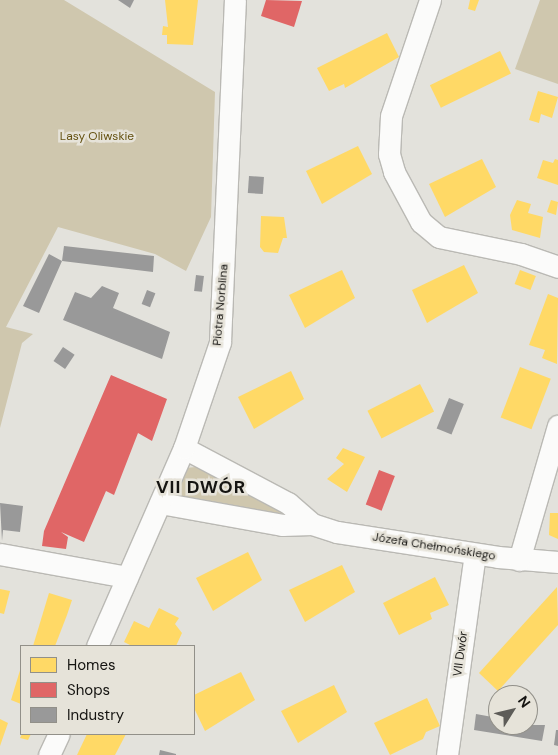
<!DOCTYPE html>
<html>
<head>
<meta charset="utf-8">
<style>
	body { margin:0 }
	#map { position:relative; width:558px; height:755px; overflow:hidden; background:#e3e2dc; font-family:"DM Sans",sans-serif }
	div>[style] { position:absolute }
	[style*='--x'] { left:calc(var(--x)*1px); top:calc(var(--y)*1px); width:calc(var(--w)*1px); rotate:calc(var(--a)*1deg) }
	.green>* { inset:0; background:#cfc7ae }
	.homes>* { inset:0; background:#ffd966; transform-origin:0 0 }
	.shops>* { inset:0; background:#e06666; transform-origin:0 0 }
	.industry>* { inset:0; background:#999; transform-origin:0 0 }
	.roads { filter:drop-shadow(1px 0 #bab9b4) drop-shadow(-1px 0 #bab9b4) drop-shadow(0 1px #bab9b4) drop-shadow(0 -1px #bab9b4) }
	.minor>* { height:21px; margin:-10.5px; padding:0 10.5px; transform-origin:10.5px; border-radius:10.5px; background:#fbfbfa }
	span { translate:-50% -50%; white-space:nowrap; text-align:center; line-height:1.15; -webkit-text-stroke:5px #e6e3d9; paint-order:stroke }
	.park-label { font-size:12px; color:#655212 }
	.street-label { font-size:12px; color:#151411 }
	.district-label { font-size:18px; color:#151411; font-weight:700; letter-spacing:1px }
	.legend { position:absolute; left:20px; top:645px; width:175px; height:90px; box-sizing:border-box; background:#e6e3d9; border:1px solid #929089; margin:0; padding:6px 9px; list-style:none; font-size:15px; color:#151411 }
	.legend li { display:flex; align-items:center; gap:10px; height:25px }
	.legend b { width:25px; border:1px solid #929089 }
	.north { position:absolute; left:488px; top:685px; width:50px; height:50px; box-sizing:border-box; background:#e6e3d9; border:1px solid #929089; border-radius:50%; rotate:54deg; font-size:14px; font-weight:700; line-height:20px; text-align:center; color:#151411 }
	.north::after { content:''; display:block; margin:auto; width:18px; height:22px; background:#5d5c58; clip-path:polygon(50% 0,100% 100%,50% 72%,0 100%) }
</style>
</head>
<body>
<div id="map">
	<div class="green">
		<div style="clip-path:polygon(0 0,64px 0,215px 92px,211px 217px,186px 271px,155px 254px,58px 227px,6px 327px,33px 334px,22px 343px,0 428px)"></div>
		<div style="clip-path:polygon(540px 0,558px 0,558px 84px,515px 69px)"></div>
		<div style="clip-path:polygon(196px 467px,285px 511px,284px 514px,181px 499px,174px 489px,185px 468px)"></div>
	</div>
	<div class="homes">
		<div style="clip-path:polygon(165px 0,198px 0,193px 45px,167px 44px,167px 35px,162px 35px,163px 26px,168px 27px)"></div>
		<div style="clip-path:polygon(470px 0,479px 0,475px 11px,468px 9px)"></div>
		<div style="clip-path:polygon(387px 33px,399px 57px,345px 88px,344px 84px,329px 91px,317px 68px)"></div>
		<div style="left:500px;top:51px;width:25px;height:78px;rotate:64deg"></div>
		<div style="clip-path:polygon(538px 91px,558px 97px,552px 118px,541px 114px,539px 123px,529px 120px)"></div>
		<div style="clip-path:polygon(358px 146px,372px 174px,322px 204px,306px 171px)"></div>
		<div style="clip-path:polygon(482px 159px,496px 187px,445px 217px,429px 184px)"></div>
		<div style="clip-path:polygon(555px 159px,558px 160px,558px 185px,537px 178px,543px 160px,553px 163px)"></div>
		<div style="clip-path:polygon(517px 200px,531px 204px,528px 213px,543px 217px,540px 238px,512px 230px,510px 215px)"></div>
		<div style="clip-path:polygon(551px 200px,558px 202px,556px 215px,547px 212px)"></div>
		<div style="clip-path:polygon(261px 216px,284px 217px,287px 238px,283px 238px,278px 253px,264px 252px,260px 247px)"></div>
		<div style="clip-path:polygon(464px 265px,478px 293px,427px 323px,412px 290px)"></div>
		<div style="clip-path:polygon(342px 270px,355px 298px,305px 328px,289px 295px)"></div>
		<div style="left:520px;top:270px;width:17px;height:15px;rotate:21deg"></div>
		<div style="clip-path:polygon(548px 294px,558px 298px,557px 364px,542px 358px,545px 350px,529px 345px)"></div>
		<div style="left:520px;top:367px;width:33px;height:54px;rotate:21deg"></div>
		<div style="clip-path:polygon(291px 371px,304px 399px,254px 429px,238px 397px)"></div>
		<div style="left:420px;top:384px;width:31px;height:59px;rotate:63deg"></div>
		<div style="clip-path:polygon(343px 448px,365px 457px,347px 492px,327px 479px,344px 464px,336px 458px)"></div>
		<div style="clip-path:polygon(550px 513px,558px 513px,558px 539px,549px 535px)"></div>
		<div style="clip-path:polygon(248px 552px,262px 580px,213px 611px,196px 578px)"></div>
		<div style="clip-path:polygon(342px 565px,355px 592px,305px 622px,289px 590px)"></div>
		<div style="clip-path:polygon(435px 577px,449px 605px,430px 613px,432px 619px,399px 635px,383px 603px)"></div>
		<div style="clip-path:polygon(557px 587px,558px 625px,498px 691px,479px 673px)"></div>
		<div style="clip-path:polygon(0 589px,10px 591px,4px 614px,0 613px)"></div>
		<div style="clip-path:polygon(49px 593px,72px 600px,67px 615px,55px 646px,33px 646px)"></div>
		<div style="clip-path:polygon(159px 608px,179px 618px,175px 624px,182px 633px,176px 646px,132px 646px,124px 642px,134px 621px,149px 628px)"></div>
		<div style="clip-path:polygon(21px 667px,21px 704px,11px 700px)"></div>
		<div style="clip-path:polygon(241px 672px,255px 700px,205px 731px,194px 708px,194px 695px)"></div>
		<div style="clip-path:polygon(334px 685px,347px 712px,298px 743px,281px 711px)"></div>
		<div style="clip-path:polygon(427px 698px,440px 726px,426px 732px,423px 739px,390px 755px,374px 723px)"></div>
		<div style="clip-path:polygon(0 719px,8px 723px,0 746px)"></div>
		<div style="clip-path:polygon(22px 734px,31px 734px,28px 740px,20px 738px)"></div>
		<div style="clip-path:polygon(87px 734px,126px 734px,115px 755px,77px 755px)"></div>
	</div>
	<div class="shops">
		<div style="clip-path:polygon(266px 0,302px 1px,294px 27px,261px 16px)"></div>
		<div style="clip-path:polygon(111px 375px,167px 399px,152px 441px,138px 433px,114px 495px,106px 491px,84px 542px,61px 532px,68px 537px,66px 549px,42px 546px,44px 531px)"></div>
		<div style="left:379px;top:470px;width:17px;height:37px;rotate:21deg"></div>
	</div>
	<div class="industry">
		<div style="clip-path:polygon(118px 0,134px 0,130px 8px)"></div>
		<div style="left:249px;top:176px;width:15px;height:17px;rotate:4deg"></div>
		<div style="clip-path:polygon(64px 246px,154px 256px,153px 272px,62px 261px,39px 313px,23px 306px,49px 254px,62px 261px)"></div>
		<div style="left:196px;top:275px;width:8px;height:16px;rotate:7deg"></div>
		<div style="clip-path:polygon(102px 286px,119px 293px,113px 308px,170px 332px,162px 359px,63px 320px,75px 292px,91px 298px)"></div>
		<div style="left:147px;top:290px;width:9px;height:15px;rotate:21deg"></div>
		<div style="left:63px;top:347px;width:14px;height:17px;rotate:34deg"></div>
		<div style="left:449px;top:398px;width:16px;height:33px;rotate:22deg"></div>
		<div style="clip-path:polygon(0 503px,23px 506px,20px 532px,3px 530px,2px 541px)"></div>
		<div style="clip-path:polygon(476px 714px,498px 718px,498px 725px,545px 725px,542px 741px,474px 730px)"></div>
		<div style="clip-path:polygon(556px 730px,558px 730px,558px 746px,554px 745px)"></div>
		<div style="clip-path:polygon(160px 750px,176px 754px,176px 755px,159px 755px)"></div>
	</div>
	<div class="roads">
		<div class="minor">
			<div style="--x:430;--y:0;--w:122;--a:108.6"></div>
			<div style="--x:391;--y:116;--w:38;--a:93"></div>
			<div style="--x:389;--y:154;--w:19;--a:74"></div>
			<div style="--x:394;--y:172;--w:57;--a:61.6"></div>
			<div style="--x:421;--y:222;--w:23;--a:40"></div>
			<div style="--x:439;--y:237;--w:84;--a:11.7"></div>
			<div style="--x:521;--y:254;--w:39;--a:19"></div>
			<div style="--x:184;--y:448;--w:118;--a:27.9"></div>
			<div style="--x:288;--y:503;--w:32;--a:41"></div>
			<div style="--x:160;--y:503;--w:124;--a:10.2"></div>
			<div style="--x:282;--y:525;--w:30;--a:-2"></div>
			<div style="--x:312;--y:524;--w:26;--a:18"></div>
			<div style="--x:337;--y:532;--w:163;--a:8.8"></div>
			<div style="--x:498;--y:557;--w:60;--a:4.8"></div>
			<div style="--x:0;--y:554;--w:129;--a:10.3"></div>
			<div style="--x:519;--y:560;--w:140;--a:-73.8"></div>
			<div style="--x:97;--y:646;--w:216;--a:-66.3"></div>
			<div style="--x:184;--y:448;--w:112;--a:-71.2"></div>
			<div style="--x:220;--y:342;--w:342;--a:-87.5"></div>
			<div style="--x:49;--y:755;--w:23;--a:-65"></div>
			<div style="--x:447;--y:755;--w:203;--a:-82.1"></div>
		</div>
	</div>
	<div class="park-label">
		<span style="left:97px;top:137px">Lasy Oliwskie</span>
	</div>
	<div class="street-label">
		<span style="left:221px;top:305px;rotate:-85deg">Piotra Norblina</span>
		<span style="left:434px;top:547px;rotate:9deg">Józefa Chełmońskiego</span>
		<span style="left:461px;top:654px;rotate:-82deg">VII Dwór</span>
	</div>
	<div class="district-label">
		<span style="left:201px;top:487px">VII DWÓR</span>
	</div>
	<ul class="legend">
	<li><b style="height:14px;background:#ffd966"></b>Homes</li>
	<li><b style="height:14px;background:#e06666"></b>Shops</li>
	<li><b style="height:14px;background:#999"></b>Industry</li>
	</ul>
	<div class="north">N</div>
</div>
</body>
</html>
